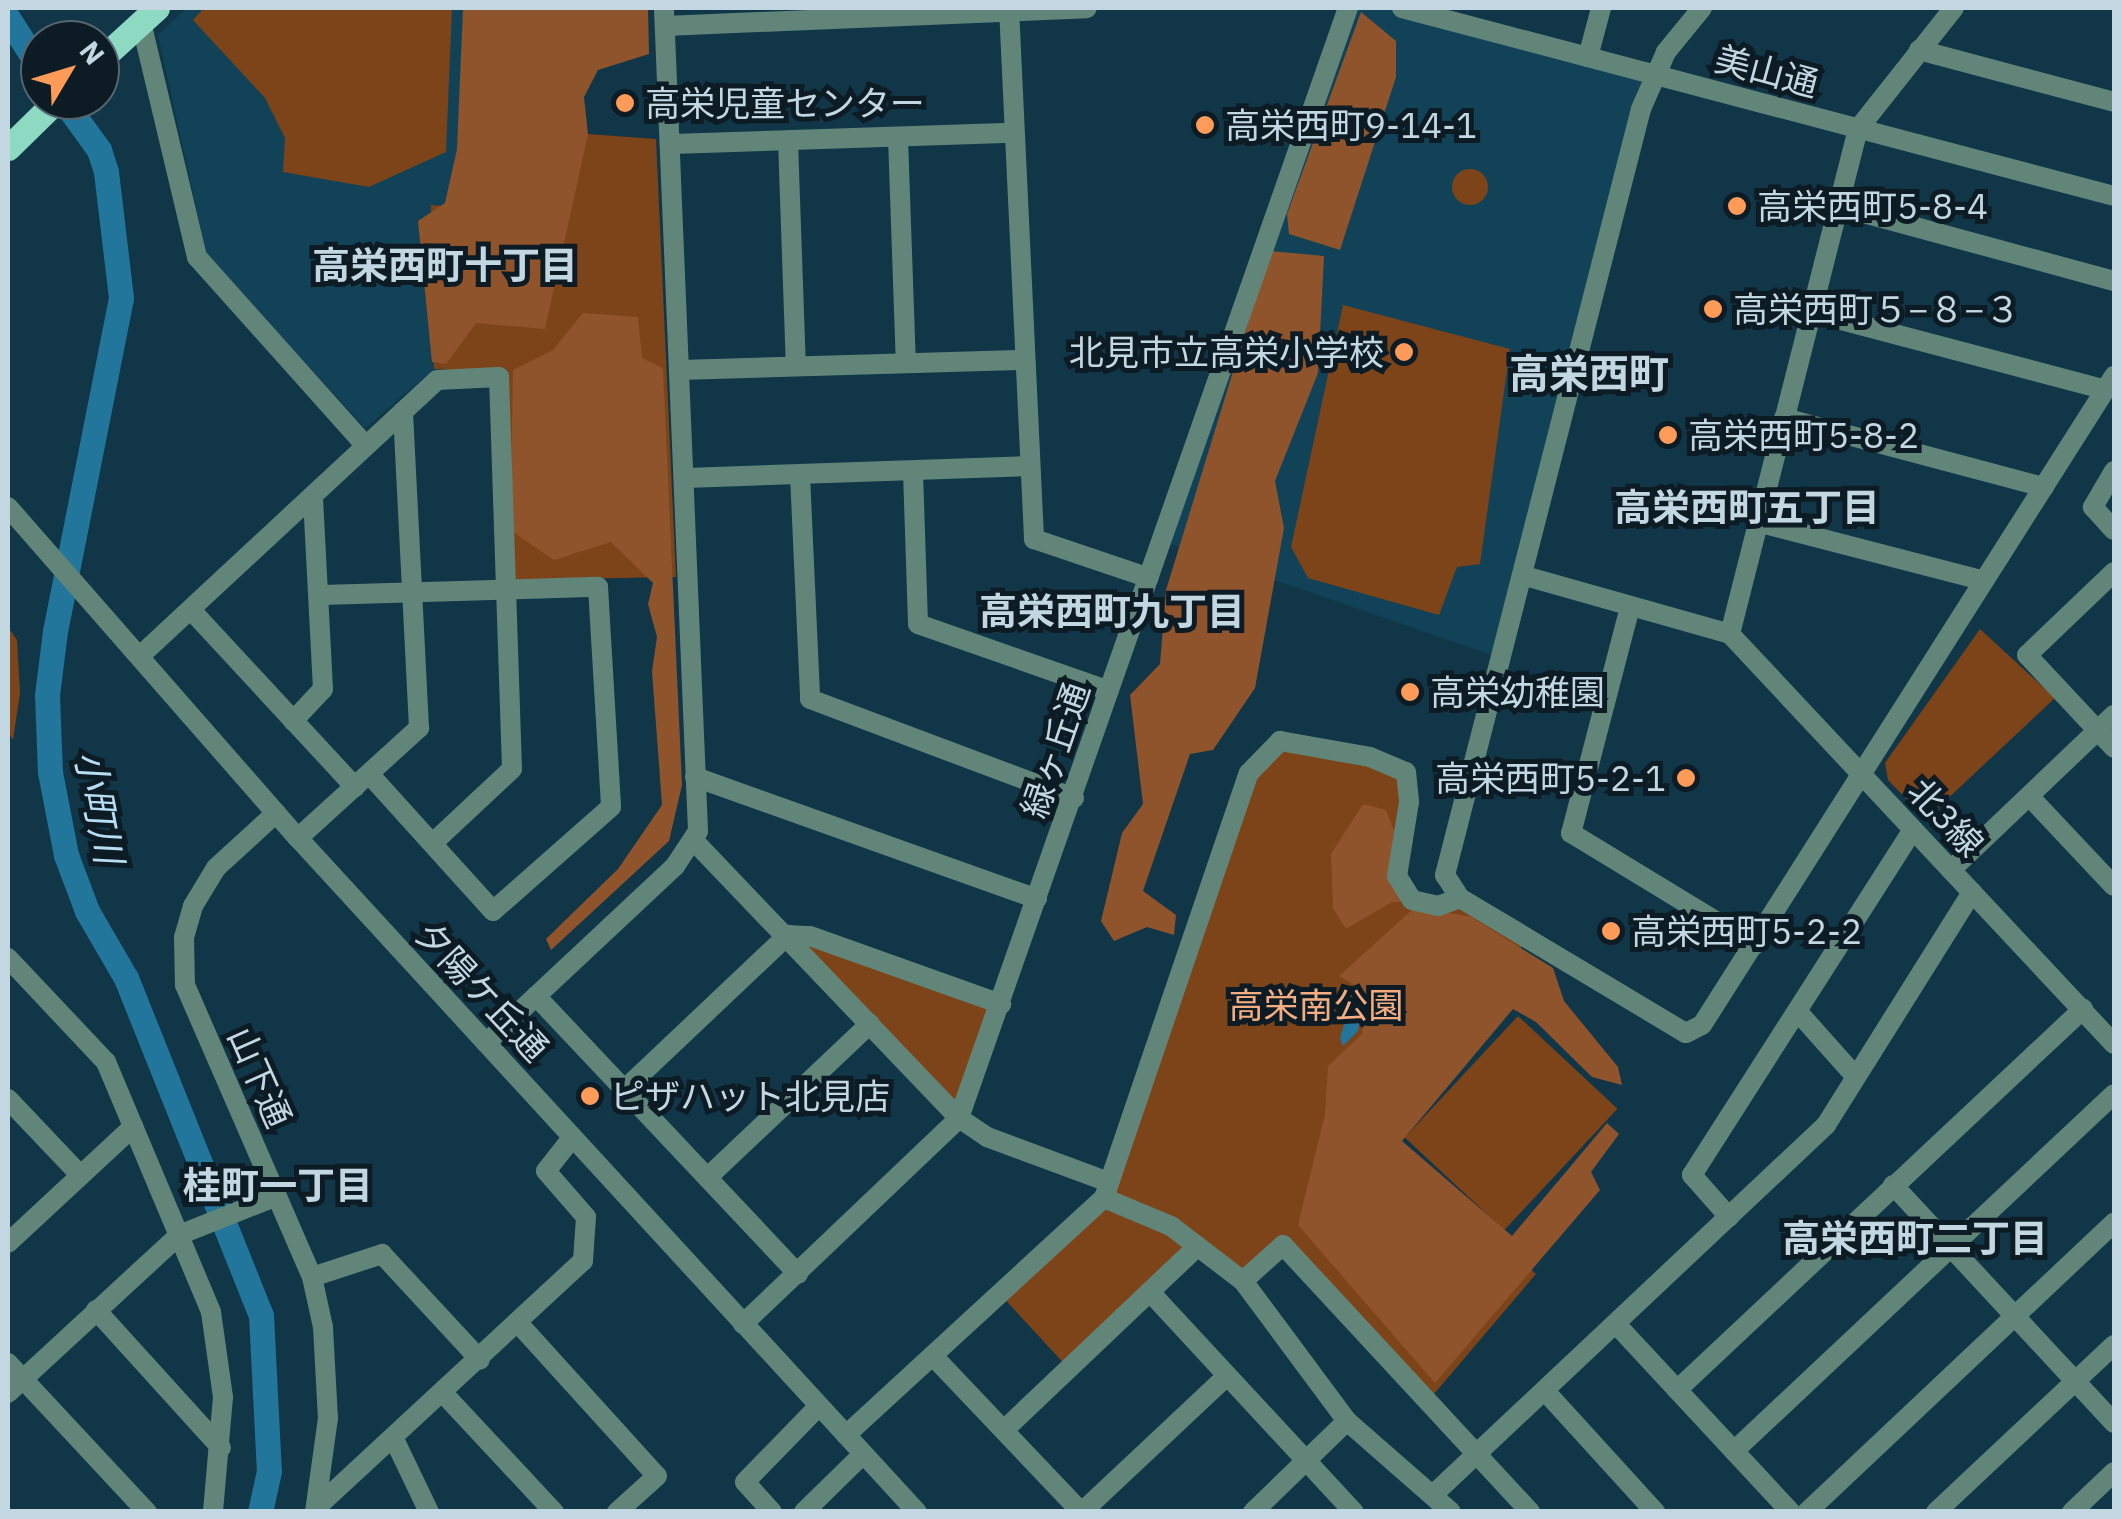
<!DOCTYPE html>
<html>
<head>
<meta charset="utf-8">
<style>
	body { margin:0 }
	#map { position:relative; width:2122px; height:1519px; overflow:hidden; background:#103648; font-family:"IBM Plex Sans","Noto Sans JP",sans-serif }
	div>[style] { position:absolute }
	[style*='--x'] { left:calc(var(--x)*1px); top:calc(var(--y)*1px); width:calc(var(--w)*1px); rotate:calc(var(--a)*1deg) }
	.built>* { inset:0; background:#114258 }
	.green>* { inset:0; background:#7d4319; transform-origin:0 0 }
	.round { border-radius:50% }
	.forest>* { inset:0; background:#90542c }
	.water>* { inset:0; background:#22759b }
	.river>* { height:25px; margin:-12.5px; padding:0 12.5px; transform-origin:12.5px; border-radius:12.5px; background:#22759b }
	.minor>* { height:20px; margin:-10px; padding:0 10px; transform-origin:10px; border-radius:10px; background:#62857a }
	.major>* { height:25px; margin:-12.5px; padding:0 12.5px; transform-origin:12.5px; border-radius:12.5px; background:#8ed9c2 }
	.dots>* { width:28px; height:28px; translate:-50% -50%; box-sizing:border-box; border:5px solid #0c1b24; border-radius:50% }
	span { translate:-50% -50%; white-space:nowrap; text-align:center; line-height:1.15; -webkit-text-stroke:10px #0c1b24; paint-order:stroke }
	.street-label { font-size:35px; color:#c3d7e2 }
	.poi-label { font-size:35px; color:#c3d7e2 }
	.left { translate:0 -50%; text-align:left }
	.right { translate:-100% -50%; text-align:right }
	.park-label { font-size:35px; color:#f4ad82 }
	.neighbourhood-label { font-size:38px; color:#c3d7e2; font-weight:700 }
	.water-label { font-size:38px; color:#b6ddf3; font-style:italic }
	.quarter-label { font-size:40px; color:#c3d7e2; font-weight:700 }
	.frame { position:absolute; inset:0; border:10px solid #c3d7e2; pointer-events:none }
	.north { position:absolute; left:20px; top:20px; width:100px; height:100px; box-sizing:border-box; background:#0c1b24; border:2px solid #556670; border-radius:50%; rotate:52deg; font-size:28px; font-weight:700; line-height:40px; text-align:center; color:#c3d7e2 }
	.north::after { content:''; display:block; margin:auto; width:35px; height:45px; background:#fe9b59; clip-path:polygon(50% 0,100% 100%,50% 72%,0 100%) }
</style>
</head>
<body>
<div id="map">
	<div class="built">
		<div style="clip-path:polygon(186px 8px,463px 8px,458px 208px,432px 205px,434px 369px,365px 428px,207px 256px,158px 35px)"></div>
		<div style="clip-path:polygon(1348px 8px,1402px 8px,1656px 74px,1503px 659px,1162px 541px)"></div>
	</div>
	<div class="green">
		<div style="clip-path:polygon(204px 8px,452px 8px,446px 152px,369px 187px,283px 172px,285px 138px,265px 98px,193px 20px)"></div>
		<div style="clip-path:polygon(588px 134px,656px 139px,676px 577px,511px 580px,505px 372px,434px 369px,431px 205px,458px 207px)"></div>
		<div class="round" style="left:1452px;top:169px;width:36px;height:36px"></div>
		<div style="clip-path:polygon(1343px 305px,1510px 349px,1480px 564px,1457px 567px,1439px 615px,1308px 578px,1291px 547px)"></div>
		<div style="clip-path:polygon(8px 627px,17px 640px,20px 693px,13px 740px,8px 732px)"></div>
		<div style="clip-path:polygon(1980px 629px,2055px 698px,1926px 819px,1888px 780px,1885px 763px)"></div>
		<div style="clip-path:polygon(1280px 741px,1406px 772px,1397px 875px,1412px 900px,1460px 898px,1522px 946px,1393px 1142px,1536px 1274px,1428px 1401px,1283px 1245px,1243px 1281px,1197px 1247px,1069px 1369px,1000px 1294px,1104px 1198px,1249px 773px)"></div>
		<div style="clip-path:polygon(788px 935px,1001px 1004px,959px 1118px)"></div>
		<div style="left:1518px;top:1016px;width:136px;height:166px;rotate:43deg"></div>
	</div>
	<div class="forest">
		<div style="clip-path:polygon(463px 8px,648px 8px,649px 54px,598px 70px,584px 97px,588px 134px,545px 329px,476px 323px,446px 364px,432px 362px,418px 221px,445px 203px,457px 149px)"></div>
		<div style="clip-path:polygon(1361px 12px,1396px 41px,1396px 77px,1340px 250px,1289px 234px,1287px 214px)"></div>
		<div style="clip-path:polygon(1270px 251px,1324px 256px,1318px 373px,1275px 481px,1284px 528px,1255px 688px,1213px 750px,1190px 754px,1143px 891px,1176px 915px,1174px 935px,1147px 927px,1114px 941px,1101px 921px,1122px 833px,1143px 804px,1130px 695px,1160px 664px,1166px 590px)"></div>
		<div style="clip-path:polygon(583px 313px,638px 317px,642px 358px,663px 368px,682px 785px,669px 841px,551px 950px,546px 939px,618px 869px,662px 805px,652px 671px,657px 637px,648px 604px,653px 583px,611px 542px,554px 560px,510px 530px,513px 370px,553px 350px)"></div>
		<div style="clip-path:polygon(1363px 804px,1386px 810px,1394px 831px,1388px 874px,1439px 911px,1471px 917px,1553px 968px,1564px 1001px,1618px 1067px,1622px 1085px,1592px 1077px,1536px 1022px,1513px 1009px,1402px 1141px,1512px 1236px,1607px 1123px,1619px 1134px,1591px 1172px,1600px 1190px,1435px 1383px,1298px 1225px,1325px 1114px,1328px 1066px,1362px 1034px,1366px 992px,1339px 976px,1412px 910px,1407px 902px,1392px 902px,1346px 929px,1333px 908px,1331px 854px)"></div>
	</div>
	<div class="water">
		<div style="clip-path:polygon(1356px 985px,1363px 995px,1358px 1031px,1343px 1046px,1340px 1038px)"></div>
	</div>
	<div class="river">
		<div style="--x:8;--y:18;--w:59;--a:57.4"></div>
		<div style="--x:63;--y:100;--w:62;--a:54.2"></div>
		<div style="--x:99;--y:150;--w:23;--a:72"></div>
		<div style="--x:106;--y:172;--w:127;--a:83.2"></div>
		<div style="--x:121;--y:298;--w:339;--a:101.2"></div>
		<div style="--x:55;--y:631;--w:64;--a:97.1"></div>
		<div style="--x:47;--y:695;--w:77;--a:87.8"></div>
		<div style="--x:50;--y:772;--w:85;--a:79.1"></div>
		<div style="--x:66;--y:855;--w:60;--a:69.4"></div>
		<div style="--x:87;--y:911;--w:78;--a:59.8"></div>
		<div style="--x:126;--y:978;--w:363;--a:68.2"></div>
		<div style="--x:261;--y:1315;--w:156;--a:87.1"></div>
		<div style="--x:269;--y:1471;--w:42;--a:102.4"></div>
	</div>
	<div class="minor">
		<div style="--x:1009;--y:8;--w:532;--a:87.3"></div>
		<div style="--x:1034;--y:539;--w:121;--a:18.7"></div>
		<div style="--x:1402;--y:8;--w:736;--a:14.79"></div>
		<div style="--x:1702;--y:8;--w:57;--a:129.3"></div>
		<div style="--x:1666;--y:52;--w:62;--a:113.7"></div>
		<div style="--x:1641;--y:109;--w:791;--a:104.35"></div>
		<div style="--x:1445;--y:875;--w:27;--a:57"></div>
		<div style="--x:1460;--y:898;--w:263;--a:30.9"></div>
		<div style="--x:1686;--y:1033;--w:18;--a:-27"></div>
		<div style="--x:1702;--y:1025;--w:769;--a:-57.59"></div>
		<div style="--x:141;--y:22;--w:242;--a:76.6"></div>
		<div style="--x:197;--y:257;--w:252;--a:48.2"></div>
		<div style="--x:665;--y:26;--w:422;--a:-2.4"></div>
		<div style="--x:1919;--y:50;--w:202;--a:14.9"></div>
		<div style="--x:1588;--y:57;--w:51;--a:-75.1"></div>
		<div style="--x:898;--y:138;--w:224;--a:88"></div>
		<div style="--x:788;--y:141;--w:225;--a:88"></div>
		<div style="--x:672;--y:144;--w:340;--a:-1.9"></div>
		<div style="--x:1838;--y:206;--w:286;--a:15.2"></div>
		<div style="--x:1811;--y:312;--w:305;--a:14.8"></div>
		<div style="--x:680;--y:370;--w:343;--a:-1.7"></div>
		<div style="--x:1784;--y:418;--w:269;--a:14.9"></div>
		<div style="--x:2114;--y:471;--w:42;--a:120.3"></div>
		<div style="--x:2093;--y:507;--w:31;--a:48"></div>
		<div style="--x:913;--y:472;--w:152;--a:88.1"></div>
		<div style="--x:918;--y:624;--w:202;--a:19.3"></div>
		<div style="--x:800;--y:475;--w:224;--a:87.4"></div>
		<div style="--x:810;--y:699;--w:282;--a:20.6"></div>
		<div style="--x:686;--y:478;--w:343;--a:-2"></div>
		<div style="--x:8;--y:507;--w:440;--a:48.8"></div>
		<div style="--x:298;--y:838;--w:915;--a:47.44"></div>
		<div style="--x:1757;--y:522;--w:232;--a:14.5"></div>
		<div style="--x:2114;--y:572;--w:120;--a:136.3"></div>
		<div style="--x:2027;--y:655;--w:127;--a:46.9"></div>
		<div style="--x:1525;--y:576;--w:213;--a:15.8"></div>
		<div style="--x:321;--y:595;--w:277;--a:-1.7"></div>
		<div style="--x:598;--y:587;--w:220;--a:86.6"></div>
		<div style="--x:611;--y:807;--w:157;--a:138.6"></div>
		<div style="--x:493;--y:911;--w:185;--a:-132.1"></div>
		<div style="--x:1630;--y:607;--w:234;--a:104.6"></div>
		<div style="--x:1571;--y:833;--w:215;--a:31.3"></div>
		<div style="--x:192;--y:611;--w:240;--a:47.2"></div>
		<div style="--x:1730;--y:634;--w:521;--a:-75.78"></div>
		<div style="--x:1858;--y:129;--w:154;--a:-51.6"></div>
		<div style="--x:1730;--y:634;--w:562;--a:46.88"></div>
		<div style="--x:140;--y:656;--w:405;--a:-42.9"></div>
		<div style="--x:437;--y:380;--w:62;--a:-2.8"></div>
		<div style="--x:499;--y:377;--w:392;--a:88.1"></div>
		<div style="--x:512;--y:769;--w:108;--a:136.9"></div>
		<div style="--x:293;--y:721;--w:44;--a:-46.8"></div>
		<div style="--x:323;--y:689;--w:193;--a:-93"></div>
		<div style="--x:695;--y:777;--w:363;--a:19.6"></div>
		<div style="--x:2030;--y:797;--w:122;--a:46.7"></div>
		<div style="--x:276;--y:813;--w:81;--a:137.5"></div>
		<div style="--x:216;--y:868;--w:44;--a:121.2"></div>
		<div style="--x:193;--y:906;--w:33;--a:106"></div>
		<div style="--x:184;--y:938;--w:47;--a:88.8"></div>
		<div style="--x:185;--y:985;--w:318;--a:66.5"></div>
		<div style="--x:312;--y:1277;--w:51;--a:77.6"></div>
		<div style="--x:323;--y:1327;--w:91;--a:86.9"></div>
		<div style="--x:328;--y:1418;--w:95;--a:97.9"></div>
		<div style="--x:298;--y:838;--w:164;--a:-42.3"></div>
		<div style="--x:419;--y:728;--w:317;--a:-92.9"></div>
		<div style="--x:695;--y:842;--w:382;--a:46.3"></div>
		<div style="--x:959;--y:1118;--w:34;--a:34"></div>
		<div style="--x:987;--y:1137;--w:127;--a:20.3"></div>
		<div style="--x:1951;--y:870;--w:225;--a:-43.6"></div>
		<div style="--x:8;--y:958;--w:143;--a:46.7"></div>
		<div style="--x:106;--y:1062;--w:271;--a:67.2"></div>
		<div style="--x:211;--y:1312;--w:86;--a:82"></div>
		<div style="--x:223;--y:1397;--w:115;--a:95"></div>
		<div style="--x:536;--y:996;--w:382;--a:46.7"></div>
		<div style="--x:1798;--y:1012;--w:86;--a:48.3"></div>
		<div style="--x:486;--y:1043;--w:259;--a:-43.1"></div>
		<div style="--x:675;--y:866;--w:42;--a:-56.7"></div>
		<div style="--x:698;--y:831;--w:824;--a:-92.37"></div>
		<div style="--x:624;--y:1090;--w:226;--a:-43.4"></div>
		<div style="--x:788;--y:935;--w:22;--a:3"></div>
		<div style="--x:810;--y:936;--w:203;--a:19.6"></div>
		<div style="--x:8;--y:1099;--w:105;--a:46.5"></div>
		<div style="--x:708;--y:1177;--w:223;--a:-43.4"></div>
		<div style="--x:1893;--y:1185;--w:325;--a:47.1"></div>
		<div style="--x:1104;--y:1198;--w:73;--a:22.7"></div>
		<div style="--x:1171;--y:1226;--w:91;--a:37.4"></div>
		<div style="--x:1243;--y:1281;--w:174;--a:53.4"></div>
		<div style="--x:1347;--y:1421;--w:138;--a:41.2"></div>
		<div style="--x:1729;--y:1217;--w:56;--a:-131.4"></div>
		<div style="--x:1692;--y:1175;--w:410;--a:-57.4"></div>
		<div style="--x:8;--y:1243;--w:171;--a:-42.9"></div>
		<div style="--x:312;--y:1277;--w:74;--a:-18.2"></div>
		<div style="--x:382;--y:1254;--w:144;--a:47.2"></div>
		<div style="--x:1243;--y:1281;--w:54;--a:-42"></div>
		<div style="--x:1283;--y:1245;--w:364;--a:47.2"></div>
		<div style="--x:1150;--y:1292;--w:300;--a:47.2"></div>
		<div style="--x:96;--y:1310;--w:186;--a:47.8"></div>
		<div style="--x:519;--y:1324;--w:205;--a:47.8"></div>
		<div style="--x:657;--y:1476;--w:54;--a:138"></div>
		<div style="--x:743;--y:1324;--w:298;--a:-43.6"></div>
		<div style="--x:959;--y:1118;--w:1176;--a:-70.69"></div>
		<div style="--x:1616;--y:1324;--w:257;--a:47.1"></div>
		<div style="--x:933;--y:1356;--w:215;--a:46.5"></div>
		<div style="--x:8;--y:1363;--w:204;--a:47"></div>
		<div style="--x:1677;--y:1390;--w:557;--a:-43.18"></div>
		<div style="--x:1545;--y:1391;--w:164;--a:47.7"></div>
		<div style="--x:8;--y:1393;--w:233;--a:-42.7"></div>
		<div style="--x:179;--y:1235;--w:105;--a:-21.7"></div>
		<div style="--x:443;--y:1393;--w:163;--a:47"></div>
		<div style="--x:1004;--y:1430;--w:267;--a:-43.5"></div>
		<div style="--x:846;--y:1435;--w:350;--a:-42.6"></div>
		<div style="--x:1104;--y:1198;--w:449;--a:-71.2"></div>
		<div style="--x:1249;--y:773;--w:45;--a:-45.9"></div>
		<div style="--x:1280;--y:741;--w:91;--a:10.1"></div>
		<div style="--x:1370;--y:757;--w:39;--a:23"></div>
		<div style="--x:1406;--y:772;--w:30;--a:84"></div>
		<div style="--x:1409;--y:802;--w:75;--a:99.2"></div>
		<div style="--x:1397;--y:876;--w:28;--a:58"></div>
		<div style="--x:1412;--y:900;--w:27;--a:13"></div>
		<div style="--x:1438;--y:906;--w:23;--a:-20"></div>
		<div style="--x:394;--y:1439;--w:81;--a:64.4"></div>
		<div style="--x:1734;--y:1451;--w:521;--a:-43.21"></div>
		<div style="--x:1436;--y:1492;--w:536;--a:-43.26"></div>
		<div style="--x:1826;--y:1125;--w:275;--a:-57.9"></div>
		<div style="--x:316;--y:1508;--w:364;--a:-42.8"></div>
		<div style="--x:583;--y:1261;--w:44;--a:-86.1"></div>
		<div style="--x:586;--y:1217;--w:61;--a:-131"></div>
		<div style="--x:546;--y:1171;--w:42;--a:-51.8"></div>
		<div style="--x:772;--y:1512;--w:40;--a:-132"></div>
		<div style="--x:745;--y:1482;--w:106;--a:-45.8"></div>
		<div style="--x:804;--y:1512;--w:83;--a:-44.5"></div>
		<div style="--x:1082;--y:1512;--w:199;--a:-43.2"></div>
		<div style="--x:1253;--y:1512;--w:131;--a:-44.1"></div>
		<div style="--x:1807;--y:1512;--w:422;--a:-43.3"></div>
		<div style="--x:1936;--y:1512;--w:244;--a:-43.2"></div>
		<div style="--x:2072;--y:1512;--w:58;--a:-43.6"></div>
	</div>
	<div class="major">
		<div style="--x:100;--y:60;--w:77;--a:-42.4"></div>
		<div style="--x:8;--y:148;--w:69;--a:-44.4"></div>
	</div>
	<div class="dots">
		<div style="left:625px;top:103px;background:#fe9b59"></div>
		<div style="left:1205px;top:125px;background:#fe9b59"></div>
		<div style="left:1737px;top:206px;background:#fe9b59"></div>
		<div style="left:1713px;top:309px;background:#fe9b59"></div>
		<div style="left:1404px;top:352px;background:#fe9b59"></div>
		<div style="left:1668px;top:435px;background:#fe9b59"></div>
		<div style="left:1410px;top:692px;background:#fe9b59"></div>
		<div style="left:1686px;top:778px;background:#fe9b59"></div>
		<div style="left:1611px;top:931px;background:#fe9b59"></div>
		<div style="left:590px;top:1096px;background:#fe9b59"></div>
	</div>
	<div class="street-label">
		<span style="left:1767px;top:71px;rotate:15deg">美山通</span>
		<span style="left:1055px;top:750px;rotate:-71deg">緑ヶ丘通</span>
		<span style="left:1946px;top:817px;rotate:47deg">北3線</span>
		<span style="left:482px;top:991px;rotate:47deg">夕陽ケ丘通</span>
		<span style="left:260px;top:1077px;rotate:66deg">山下通</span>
	</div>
	<div class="poi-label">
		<span class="left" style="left:645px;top:103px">高栄児童センター</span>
		<span class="left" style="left:1225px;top:125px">高栄西町9-14-1</span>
		<span class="left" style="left:1757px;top:206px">高栄西町5-8-4</span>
		<span class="left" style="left:1733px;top:309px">高栄西町５−８−３</span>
		<span class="right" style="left:1384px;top:352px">北見市立高栄小学校</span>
		<span class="left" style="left:1688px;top:435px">高栄西町5-8-2</span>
		<span class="left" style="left:1430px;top:692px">高栄幼稚園</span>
		<span class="right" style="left:1666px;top:778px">高栄西町5-2-1</span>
		<span class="left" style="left:1631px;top:931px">高栄西町5-2-2</span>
		<span class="left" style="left:610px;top:1096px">ピザハット北見店</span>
	</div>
	<div class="park-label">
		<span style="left:1316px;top:1005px">高栄南公園</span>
	</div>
	<div class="neighbourhood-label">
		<span style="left:445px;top:265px">高栄西町十丁目</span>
		<span style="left:1747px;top:507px">高栄西町五丁目</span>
		<span style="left:1112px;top:611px">高栄西町九丁目</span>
		<span style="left:278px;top:1185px">桂町一丁目</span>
		<span style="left:1915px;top:1238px">高栄西町二丁目</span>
	</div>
	<div class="water-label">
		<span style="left:100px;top:807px;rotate:79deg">小町川</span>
	</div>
	<div class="quarter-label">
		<span style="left:1589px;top:373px">高栄西町</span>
	</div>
	<div class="frame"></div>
	<div class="north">N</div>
</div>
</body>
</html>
